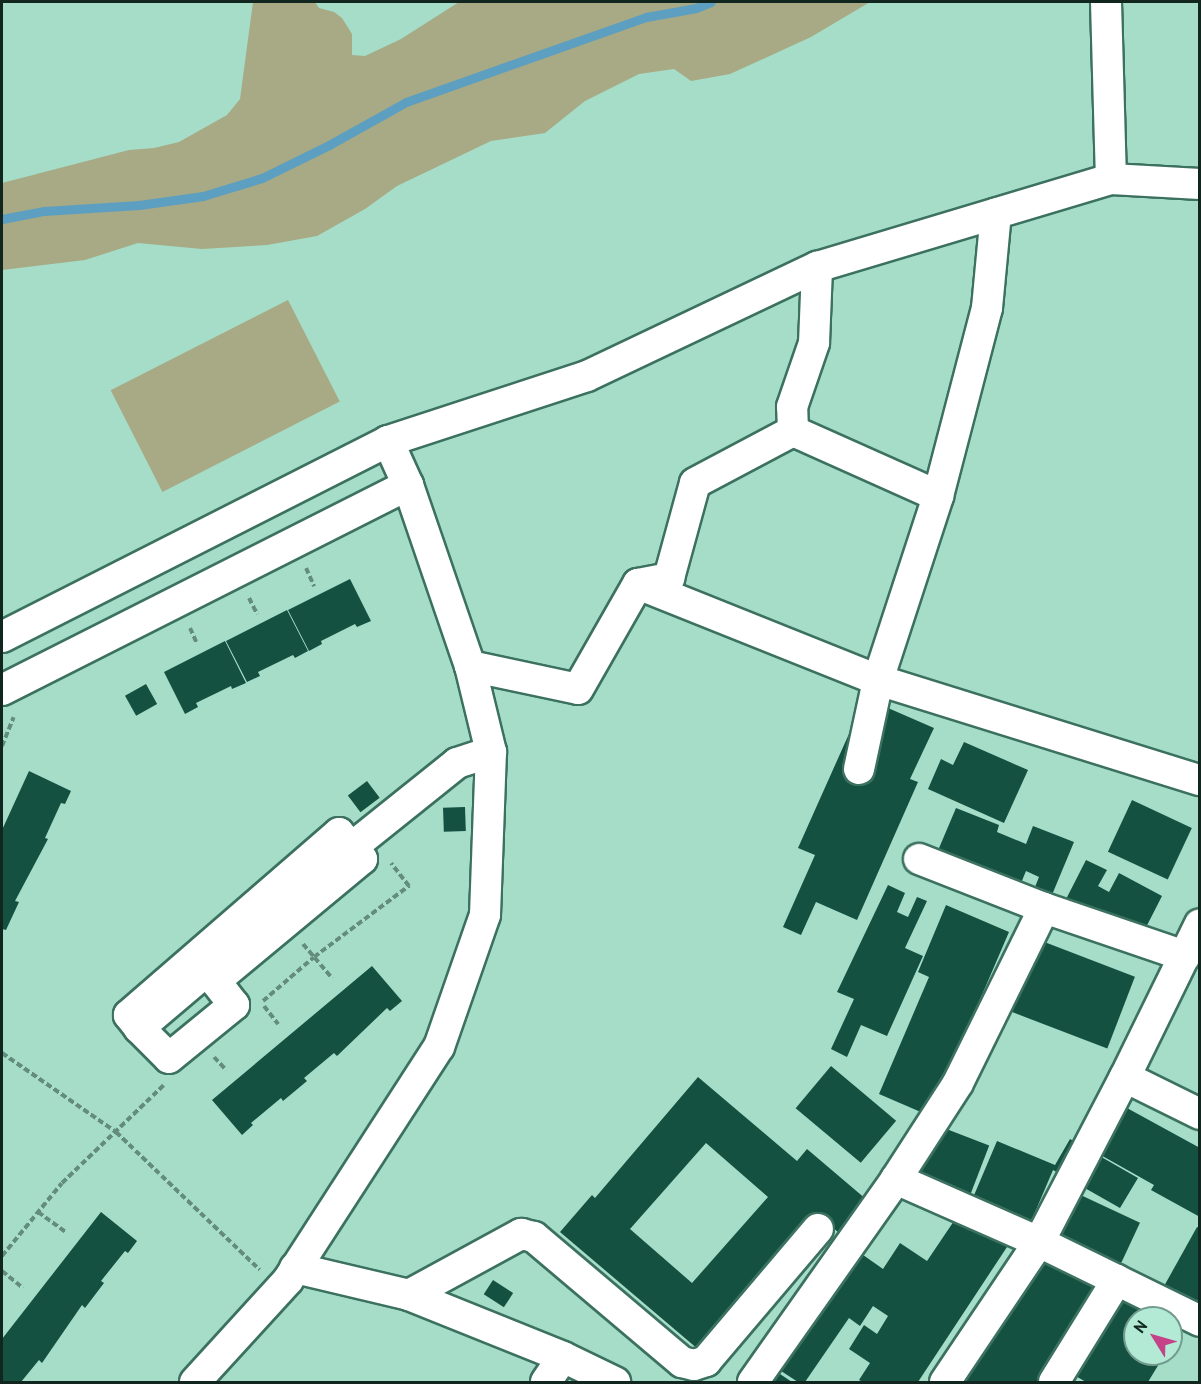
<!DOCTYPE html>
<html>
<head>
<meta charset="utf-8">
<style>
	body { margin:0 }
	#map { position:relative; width:1201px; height:1384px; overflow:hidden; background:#a5ddc9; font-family:"PT Sans",sans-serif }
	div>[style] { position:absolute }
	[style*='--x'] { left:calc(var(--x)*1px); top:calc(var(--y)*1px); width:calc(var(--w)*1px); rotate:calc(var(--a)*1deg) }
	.green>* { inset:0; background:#a7aa84; transform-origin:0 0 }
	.stream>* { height:9px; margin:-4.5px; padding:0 4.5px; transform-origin:4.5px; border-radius:4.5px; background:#5d9fc0 }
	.building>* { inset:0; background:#155141; transform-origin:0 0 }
	.path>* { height:4px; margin-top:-2px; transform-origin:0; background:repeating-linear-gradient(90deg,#638c7e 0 6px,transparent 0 9px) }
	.roads { filter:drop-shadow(2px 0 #3c7160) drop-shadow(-2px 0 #3c7160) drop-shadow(0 2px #3c7160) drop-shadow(0 -2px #3c7160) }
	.minor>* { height:30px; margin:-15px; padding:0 15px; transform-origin:15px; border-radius:15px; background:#fff }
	span { translate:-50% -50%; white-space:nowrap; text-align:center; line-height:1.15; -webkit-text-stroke:6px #b2ead6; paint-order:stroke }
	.frame { position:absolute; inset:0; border:3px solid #10261f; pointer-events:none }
	.north { position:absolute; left:1123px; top:1306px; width:60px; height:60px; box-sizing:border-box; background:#b2ead6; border:2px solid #719c8d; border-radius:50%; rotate:307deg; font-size:16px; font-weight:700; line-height:24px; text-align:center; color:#10261f }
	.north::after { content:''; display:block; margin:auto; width:21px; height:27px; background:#c54288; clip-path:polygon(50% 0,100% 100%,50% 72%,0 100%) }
</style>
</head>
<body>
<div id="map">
	<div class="green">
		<div style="clip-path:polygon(253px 2px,315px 2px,319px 8px,334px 12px,342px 18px,352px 34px,352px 55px,365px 56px,401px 39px,459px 2px,870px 2px,811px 37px,730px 74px,691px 81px,674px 69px,639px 74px,585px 101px,545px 133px,491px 141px,397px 186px,365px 209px,317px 236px,267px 245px,202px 249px,138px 243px,85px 260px,2px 270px,2px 183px,129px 150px,154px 148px,179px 142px,227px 115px,240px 99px)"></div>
		<div style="left:288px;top:300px;width:114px;height:199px;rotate:63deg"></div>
	</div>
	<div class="stream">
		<div style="--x:2;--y:219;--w:43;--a:-10.8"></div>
		<div style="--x:44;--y:211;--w:95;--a:-3.6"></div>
		<div style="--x:139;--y:205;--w:65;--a:-8"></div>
		<div style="--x:203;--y:196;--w:62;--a:-17"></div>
		<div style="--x:262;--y:178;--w:75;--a:-26.2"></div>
		<div style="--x:329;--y:145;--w:88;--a:-29.2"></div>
		<div style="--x:406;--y:102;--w:255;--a:-19.5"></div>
		<div style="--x:646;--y:17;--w:51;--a:-10.2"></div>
		<div style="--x:696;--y:8;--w:16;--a:-22"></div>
	</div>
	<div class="building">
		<div style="clip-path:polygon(350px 579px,371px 621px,357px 627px,355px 624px,321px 641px,322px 644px,309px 651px,288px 610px)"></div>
		<div style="clip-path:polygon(287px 610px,308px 651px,295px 658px,293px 655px,258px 672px,260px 676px,247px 682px,226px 641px)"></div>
		<div style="clip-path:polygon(225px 641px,246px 683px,232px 689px,231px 686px,196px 703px,198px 707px,185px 714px,164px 672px)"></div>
		<div style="left:146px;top:684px;width:23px;height:24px;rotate:61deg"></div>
		<div style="clip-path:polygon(865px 698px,934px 728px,910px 779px,918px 782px,857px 920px,816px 902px,801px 935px,783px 927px,815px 855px,798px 848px)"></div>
		<div style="clip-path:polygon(964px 742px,1028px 770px,1004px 823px,928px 789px,941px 759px,953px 765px)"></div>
		<div style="clip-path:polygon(29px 771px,71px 791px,65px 804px,61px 803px,45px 838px,48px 839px,15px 901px,19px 902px,6px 930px,2px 929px,2px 830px)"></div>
		<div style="left:367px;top:781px;width:21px;height:24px;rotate:53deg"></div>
		<div style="left:1132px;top:800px;width:66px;height:57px;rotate:25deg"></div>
		<div style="left:465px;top:807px;width:24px;height:22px;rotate:88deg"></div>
		<div style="clip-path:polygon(956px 808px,999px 825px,997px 832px,1026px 844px,1033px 826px,1074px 842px,1044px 914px,1027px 907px,1039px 877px,1026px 871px,1014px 900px,931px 867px)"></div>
		<div style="clip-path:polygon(1086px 860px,1107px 870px,1098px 886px,1109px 892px,1119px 873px,1162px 896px,1137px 945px,1060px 911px)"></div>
		<div style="clip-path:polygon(888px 885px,905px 893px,897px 912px,908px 917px,917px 897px,927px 901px,905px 948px,923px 956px,887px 1036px,861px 1025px,847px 1057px,831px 1049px,854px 999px,837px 992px)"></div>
		<div style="clip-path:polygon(946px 905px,1009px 932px,930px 1116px,879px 1094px,929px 977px,918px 972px)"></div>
		<div style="left:1021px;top:933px;width:122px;height:77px;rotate:21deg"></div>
		<div style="clip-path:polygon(372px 966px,402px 1001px,390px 1011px,387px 1008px,337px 1056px,334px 1053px,304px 1078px,307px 1081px,283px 1101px,281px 1098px,251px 1123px,253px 1125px,242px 1135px,212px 1100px)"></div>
		<div style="left:831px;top:1066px;width:85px;height:55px;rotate:40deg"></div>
		<div style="clip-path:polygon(evenodd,698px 1077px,797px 1161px,807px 1149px,867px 1200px,839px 1233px,816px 1213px,699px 1350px,560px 1232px,592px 1195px,595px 1198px,698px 1077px,706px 1143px,768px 1197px,692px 1283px,630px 1229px,706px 1143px)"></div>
		<div style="clip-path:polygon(1116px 1102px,1200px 1148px,1200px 1217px,1151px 1190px,1154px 1185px,1090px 1149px)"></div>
		<div style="left:936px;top:1125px;width:57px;height:59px;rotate:21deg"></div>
		<div style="clip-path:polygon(1070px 1139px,1138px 1178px,1120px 1208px,1053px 1170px,1030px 1224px,972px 1200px,997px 1141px,1055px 1165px)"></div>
		<div style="left:1072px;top:1191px;width:75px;height:56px;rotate:25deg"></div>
		<div style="clip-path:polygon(101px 1212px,137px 1241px,128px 1253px,125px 1251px,101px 1281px,104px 1283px,85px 1308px,82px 1305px,42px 1363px,39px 1360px,21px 1382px,2px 1382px,2px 1339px)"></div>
		<div style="clip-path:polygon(958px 1215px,1007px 1247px,918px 1382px,863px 1382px,859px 1380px,870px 1363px,849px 1349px,864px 1325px,877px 1334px,888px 1316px,873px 1306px,860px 1326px,849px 1318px,805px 1382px,798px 1382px,778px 1369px,856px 1250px,883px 1269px,900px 1243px,927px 1261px)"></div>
		<div style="clip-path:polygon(1197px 1227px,1200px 1228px,1200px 1308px,1163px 1288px)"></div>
		<div style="clip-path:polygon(1038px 1251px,1093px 1288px,1068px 1326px,1073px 1330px,1038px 1382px,950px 1382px)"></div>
		<div style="left:493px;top:1280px;width:24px;height:17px;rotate:33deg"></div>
		<div style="clip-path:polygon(1118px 1288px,1169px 1318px,1135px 1318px,1135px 1354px,1165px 1354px,1148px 1382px,1086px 1382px,1067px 1371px,1076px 1355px,1086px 1361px,1099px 1340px,1091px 1334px)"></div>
		<div style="clip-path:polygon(1171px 1340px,1180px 1346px,1175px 1353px,1171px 1350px)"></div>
		<div style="clip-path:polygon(771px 1368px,792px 1382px,761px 1382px)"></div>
	</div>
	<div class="path">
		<div style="--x:306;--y:568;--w:20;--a:66"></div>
		<div style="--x:249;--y:598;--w:18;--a:63"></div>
		<div style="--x:190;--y:628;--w:17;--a:66"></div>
		<div style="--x:2;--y:746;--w:31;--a:-68"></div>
		<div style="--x:303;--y:944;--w:45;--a:49.5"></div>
		<div style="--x:263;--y:1001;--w:67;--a:-40.8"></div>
		<div style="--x:314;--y:957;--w:119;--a:-36.8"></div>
		<div style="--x:409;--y:886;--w:29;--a:-128"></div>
		<div style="--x:264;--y:1006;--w:23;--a:52"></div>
		<div style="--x:2;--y:1053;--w:139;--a:34.7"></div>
		<div style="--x:116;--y:1132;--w:199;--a:43.8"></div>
		<div style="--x:214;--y:1057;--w:18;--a:47"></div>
		<div style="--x:38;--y:1212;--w:34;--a:36"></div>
		<div style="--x:2;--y:1256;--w:94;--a:-50.6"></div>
		<div style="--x:62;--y:1183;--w:141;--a:-43.9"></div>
		<div style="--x:2;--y:1271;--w:27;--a:39"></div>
	</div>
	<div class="roads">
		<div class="minor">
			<div style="--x:1106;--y:2;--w:177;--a:88.4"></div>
			<div style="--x:793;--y:431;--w:24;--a:-92"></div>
			<div style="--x:792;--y:407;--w:68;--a:-71"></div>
			<div style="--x:814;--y:343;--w:76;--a:-87.7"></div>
			<div style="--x:793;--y:431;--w:159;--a:24.1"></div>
			<div style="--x:388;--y:441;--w:48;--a:65.6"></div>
			<div style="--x:408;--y:485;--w:191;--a:71.1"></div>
			<div style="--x:470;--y:666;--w:110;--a:12"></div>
			<div style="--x:578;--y:689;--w:121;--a:-60.3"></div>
			<div style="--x:638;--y:584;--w:258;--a:21.8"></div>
			<div style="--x:878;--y:680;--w:337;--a:17.3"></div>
			<div style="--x:638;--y:584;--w:32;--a:-11"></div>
			<div style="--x:669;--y:578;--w:98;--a:-74.7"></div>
			<div style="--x:695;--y:483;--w:111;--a:-28"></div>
			<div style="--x:2;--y:637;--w:433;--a:-26.9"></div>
			<div style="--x:388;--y:441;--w:209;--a:-18.1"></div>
			<div style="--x:587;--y:376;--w:255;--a:-25.4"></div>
			<div style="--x:817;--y:267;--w:307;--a:-16.7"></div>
			<div style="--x:1111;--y:179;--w:89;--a:3.2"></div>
			<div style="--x:2;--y:690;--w:455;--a:-26.8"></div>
			<div style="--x:859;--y:769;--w:91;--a:-77.9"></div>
			<div style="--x:878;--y:680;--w:194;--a:-71.9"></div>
			<div style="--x:938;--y:496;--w:194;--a:-75.4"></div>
			<div style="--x:987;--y:308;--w:95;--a:-84.6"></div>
			<div style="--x:919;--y:859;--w:134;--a:21.4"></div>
			<div style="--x:1044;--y:908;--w:149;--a:18.8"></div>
			<div style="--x:139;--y:1028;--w:42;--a:45"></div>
			<div style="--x:169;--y:1058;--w:84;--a:-39.2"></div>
			<div style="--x:234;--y:1005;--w:31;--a:-128"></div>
			<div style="--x:215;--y:981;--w:191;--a:-39.7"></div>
			<div style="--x:362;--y:859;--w:16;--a:-135"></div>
			<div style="--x:351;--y:848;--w:19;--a:-129"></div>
			<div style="--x:339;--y:833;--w:278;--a:139.1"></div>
			<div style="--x:129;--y:1015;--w:16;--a:52"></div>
			<div style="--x:139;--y:1028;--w:278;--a:-40.3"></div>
			<div style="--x:351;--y:848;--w:136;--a:-38.7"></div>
			<div style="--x:457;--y:763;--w:36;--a:-18"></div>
			<div style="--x:1125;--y:1077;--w:84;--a:26.3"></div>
			<div style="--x:896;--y:1179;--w:156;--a:23.8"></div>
			<div style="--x:1039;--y:1242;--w:179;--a:26.1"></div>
			<div style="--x:295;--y:1268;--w:117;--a:13.3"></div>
			<div style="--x:409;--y:1295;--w:166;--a:21.9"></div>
			<div style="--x:563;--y:1357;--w:58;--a:25.7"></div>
			<div style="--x:409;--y:1295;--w:128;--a:-28.6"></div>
			<div style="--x:521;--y:1234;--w:13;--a:13"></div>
			<div style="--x:534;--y:1237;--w:194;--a:40.2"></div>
			<div style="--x:682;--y:1362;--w:12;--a:14"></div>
			<div style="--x:694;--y:1365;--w:13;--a:-18"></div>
			<div style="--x:706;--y:1361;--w:173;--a:-49.7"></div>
			<div style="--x:195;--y:1382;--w:138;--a:-47.6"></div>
			<div style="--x:288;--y:1280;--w:278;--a:-57.1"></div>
			<div style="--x:439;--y:1047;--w:140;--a:-70.8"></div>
			<div style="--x:485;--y:915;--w:163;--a:-87.9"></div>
			<div style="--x:491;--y:752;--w:89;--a:-103.7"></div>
			<div style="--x:546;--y:1382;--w:30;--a:-56"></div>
			<div style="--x:753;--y:1382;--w:248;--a:-54.8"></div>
			<div style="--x:896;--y:1179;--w:114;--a:-57.1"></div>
			<div style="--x:958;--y:1083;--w:195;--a:-63.8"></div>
			<div style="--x:945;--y:1382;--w:169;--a:-56.1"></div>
			<div style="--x:1039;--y:1242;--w:186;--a:-62.5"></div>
			<div style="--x:1125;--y:1077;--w:170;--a:-63.9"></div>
			<div style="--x:1054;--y:1382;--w:120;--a:-58.3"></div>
		</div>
	</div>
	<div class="frame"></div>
	<div class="north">N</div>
</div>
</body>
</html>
